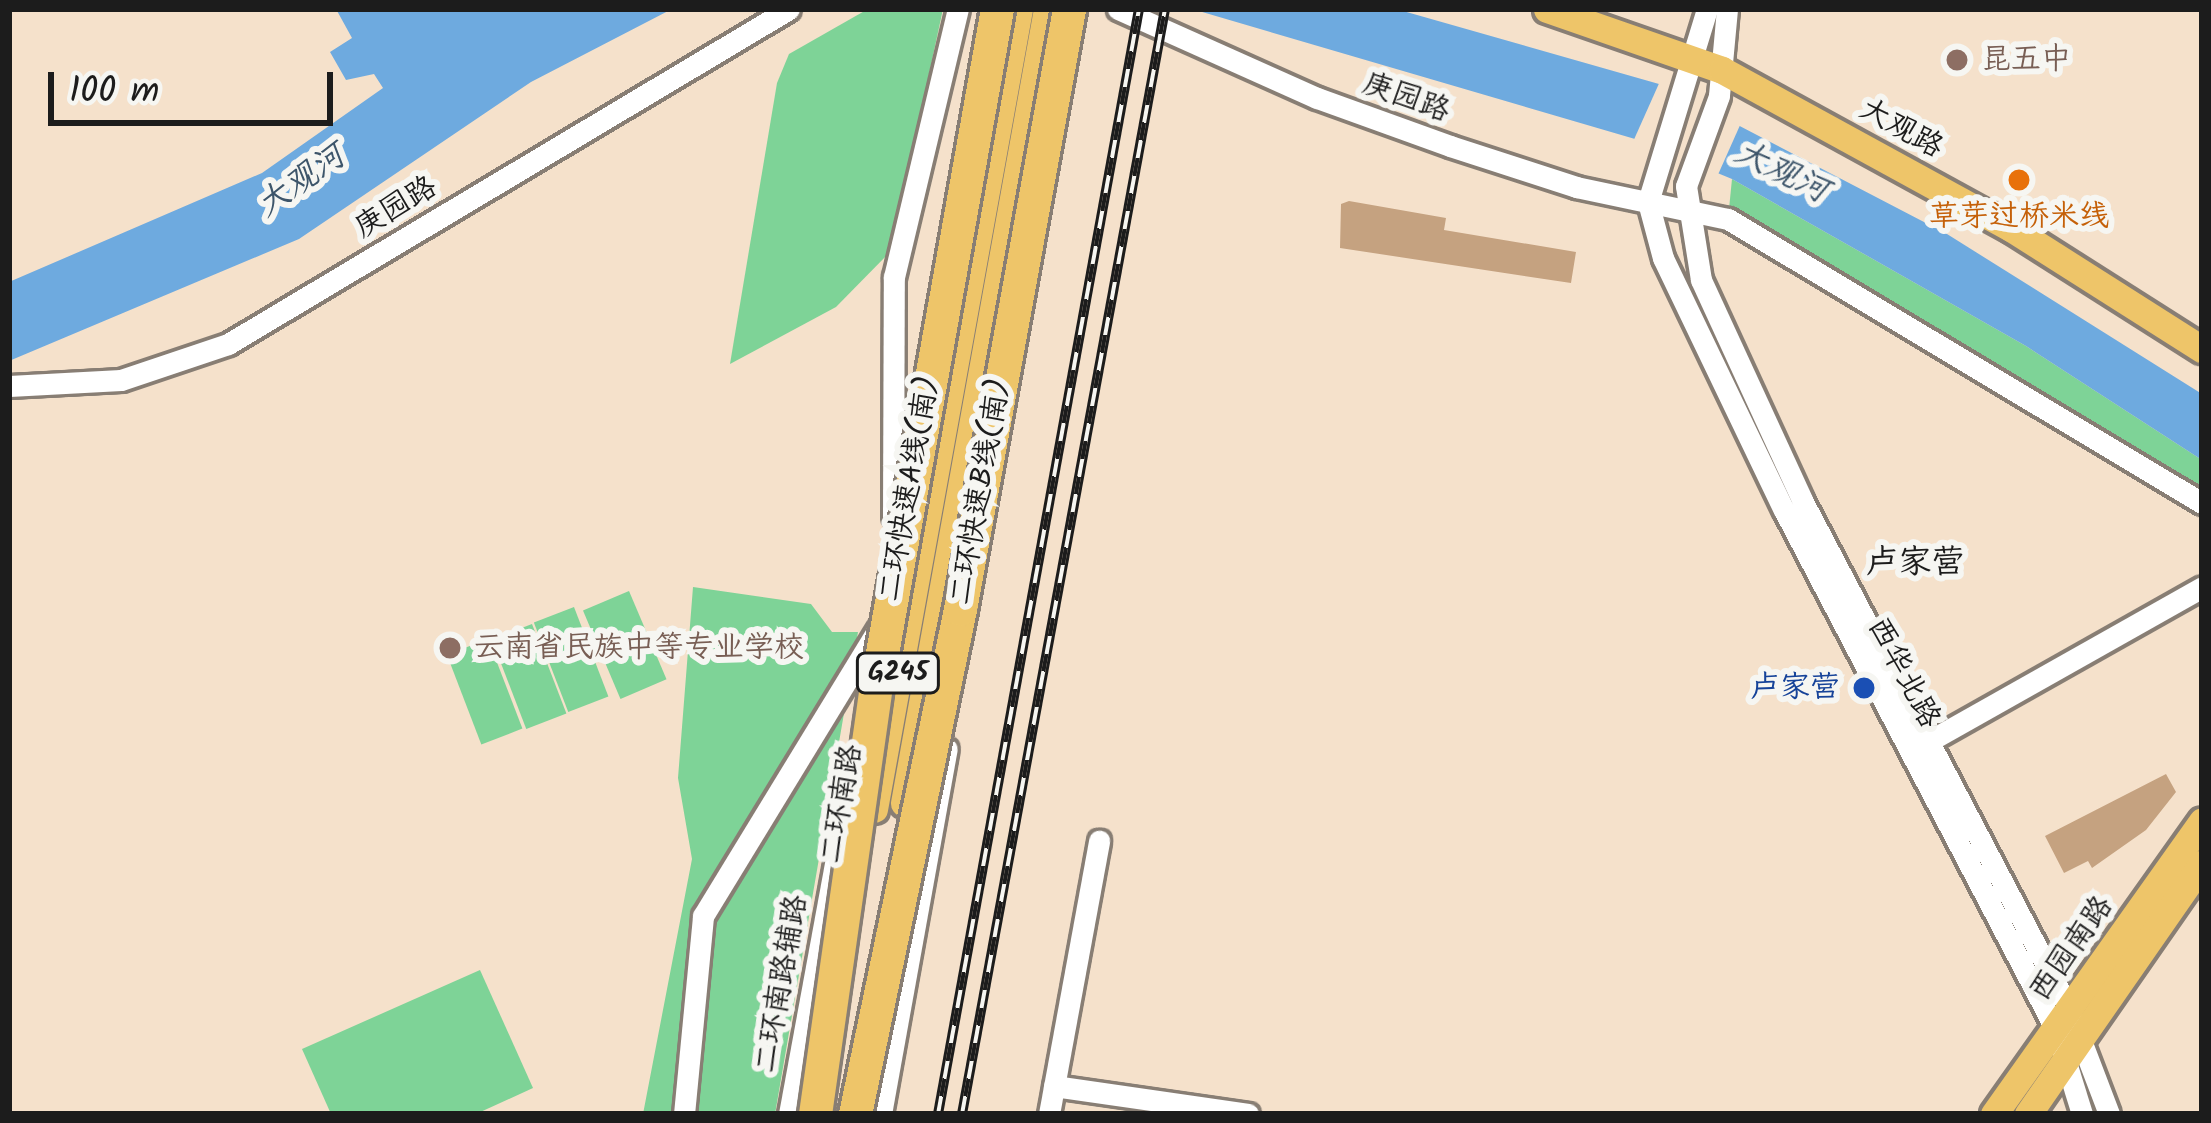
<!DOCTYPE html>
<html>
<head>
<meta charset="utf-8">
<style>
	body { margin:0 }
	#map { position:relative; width:2211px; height:1123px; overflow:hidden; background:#f5e1cb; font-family:Kalam,"LXGW WenKai TC",sans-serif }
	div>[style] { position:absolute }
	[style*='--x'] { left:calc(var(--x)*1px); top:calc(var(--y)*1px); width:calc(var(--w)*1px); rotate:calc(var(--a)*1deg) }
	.green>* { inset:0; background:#7ed397; transform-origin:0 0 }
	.water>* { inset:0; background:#6eaadf }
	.pier>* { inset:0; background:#f5e1cb; transform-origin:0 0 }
	.building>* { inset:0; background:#c5a280 }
	.roads { filter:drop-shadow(3px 0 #887e74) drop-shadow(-3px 0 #887e74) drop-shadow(0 3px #887e74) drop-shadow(0 -3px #887e74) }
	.minor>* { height:21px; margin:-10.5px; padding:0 10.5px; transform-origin:10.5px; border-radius:10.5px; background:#fff }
	.major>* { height:27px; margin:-13.5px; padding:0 13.5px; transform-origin:13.5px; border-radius:13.5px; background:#eec569 }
	.rail>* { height:10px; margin-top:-5px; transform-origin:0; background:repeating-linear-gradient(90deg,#f6f6f2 0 18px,#1c1c1c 0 36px); box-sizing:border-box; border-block:3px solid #1c1c1c }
	.bridges { filter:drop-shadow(3px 0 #887e74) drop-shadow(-3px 0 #887e74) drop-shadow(0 3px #887e74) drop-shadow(0 -3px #887e74) }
	.highway-bridge>* { height:33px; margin:-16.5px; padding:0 16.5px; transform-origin:16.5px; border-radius:16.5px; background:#eec569 }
	.dots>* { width:33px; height:33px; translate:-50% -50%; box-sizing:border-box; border:6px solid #f6f6f2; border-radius:50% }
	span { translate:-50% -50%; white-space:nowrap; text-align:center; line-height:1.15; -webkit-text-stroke:12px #f6f6f2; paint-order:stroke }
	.shield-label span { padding:3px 9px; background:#f6f6f2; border:3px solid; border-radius:9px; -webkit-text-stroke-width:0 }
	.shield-label { font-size:27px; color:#1c1c1c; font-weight:700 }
	.education-label { font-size:30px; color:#785e54 }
	.left { translate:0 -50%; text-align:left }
	.street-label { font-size:30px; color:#1c1c1c }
	.food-label { font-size:30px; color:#c56008 }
	.transit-label { font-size:30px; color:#164399 }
	.right { translate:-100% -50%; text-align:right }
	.water-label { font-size:33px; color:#3d556a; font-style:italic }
	.neighbourhood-label { font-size:33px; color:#1c1c1c }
	.frame { position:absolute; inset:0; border:12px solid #1c1c1c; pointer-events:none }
	.scale { position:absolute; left:48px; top:72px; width:285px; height:54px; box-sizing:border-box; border:6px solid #1c1c1c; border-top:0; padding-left:15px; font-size:36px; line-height:42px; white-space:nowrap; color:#1c1c1c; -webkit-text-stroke:9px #f6f6f2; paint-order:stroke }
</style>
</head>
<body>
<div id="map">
	<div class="green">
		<div style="clip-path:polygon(868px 9px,943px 9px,891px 251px,836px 307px,730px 364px,777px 83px,789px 54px)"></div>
		<div style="clip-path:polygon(1732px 179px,2026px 346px,2202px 460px,2202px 512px,1728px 219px)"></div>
		<div style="clip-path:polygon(693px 587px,811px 604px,832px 632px,858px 632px,775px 1114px,643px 1114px,692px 859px,678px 778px)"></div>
		<div style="left:629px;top:591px;width:96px;height:50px;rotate:67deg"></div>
		<div style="left:574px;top:607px;width:96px;height:43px;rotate:69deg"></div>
		<div style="left:532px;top:624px;width:96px;height:43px;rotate:69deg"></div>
		<div style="left:488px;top:639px;width:96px;height:44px;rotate:69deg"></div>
		<div style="clip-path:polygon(480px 970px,533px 1088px,476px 1114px,331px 1114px,302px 1049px)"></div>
	</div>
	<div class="water">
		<div style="clip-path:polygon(336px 9px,672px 9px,531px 82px,299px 239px,9px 361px,9px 282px,262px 173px,383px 88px,374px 74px,346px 80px,330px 52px,352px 38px)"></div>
		<div style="clip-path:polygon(1192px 9px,1396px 9px,1659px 84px,1947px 234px,2202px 394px,2202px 460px,2026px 346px,1732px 179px,1635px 139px)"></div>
	</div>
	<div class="pier">
		<div style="left:1661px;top:79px;width:91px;height:71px;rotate:24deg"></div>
	</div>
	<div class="building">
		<div style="clip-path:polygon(1349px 201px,1446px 218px,1444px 230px,1576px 252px,1571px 283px,1340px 248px,1341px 204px)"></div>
		<div style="clip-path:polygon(2166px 774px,2176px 792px,2146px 830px,2092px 868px,2088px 861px,2064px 873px,2045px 836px)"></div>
	</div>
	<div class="roads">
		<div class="minor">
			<div style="--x:1118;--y:9;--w:218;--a:24.1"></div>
			<div style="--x:1317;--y:98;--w:141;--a:19.8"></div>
			<div style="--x:1450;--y:146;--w:133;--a:18"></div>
			<div style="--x:1576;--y:187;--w:155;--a:11.9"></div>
			<div style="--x:1728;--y:219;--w:553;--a:30.93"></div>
			<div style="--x:1707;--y:9;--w:202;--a:107"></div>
			<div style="--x:1648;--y:202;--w:58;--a:75"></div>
			<div style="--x:1663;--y:258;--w:280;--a:64.4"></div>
			<div style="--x:1784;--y:510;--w:587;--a:62.39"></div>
			<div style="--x:2056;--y:1030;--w:88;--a:72.8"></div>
			<div style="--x:1727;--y:9;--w:87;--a:95.3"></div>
			<div style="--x:1719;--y:96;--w:96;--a:110.1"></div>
			<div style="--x:1686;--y:186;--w:95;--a:80.9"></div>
			<div style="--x:1701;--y:280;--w:242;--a:65.3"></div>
			<div style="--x:1802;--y:500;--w:575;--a:62.32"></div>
			<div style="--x:2069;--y:1009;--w:112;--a:69.1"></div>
			<div style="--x:9;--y:386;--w:112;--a:-3.1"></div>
			<div style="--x:121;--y:380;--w:113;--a:-18.6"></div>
			<div style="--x:228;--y:344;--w:653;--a:-30.84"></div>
			<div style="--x:893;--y:516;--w:239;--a:-89.8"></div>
			<div style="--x:894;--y:277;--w:276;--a:-76.6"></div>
			<div style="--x:1931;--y:740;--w:311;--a:-29.4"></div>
			<div style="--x:1054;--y:1086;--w:196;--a:8.2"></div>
			<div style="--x:684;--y:1114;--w:199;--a:-84.5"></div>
			<div style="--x:703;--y:916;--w:336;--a:-58.6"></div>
			<div style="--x:789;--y:1114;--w:265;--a:-79.6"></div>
			<div style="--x:881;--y:1114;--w:371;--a:-79.8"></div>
			<div style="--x:1049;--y:1114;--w:278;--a:-79.6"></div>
		</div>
		<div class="major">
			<div style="--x:1547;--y:9;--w:185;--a:19.2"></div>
			<div style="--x:1722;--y:70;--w:329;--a:28.7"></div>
			<div style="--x:2011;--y:228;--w:226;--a:32.4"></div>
			<div style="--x:904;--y:803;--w:807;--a:-79.79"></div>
			<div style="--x:874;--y:809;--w:813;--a:-79.73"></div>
			<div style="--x:1994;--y:1114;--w:359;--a:-54.6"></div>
			<div style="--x:2028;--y:1114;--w:305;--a:-55.2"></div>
		</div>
	</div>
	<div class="rail">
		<div style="--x:938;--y:1114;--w:1123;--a:-79.69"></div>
		<div style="--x:962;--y:1114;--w:1123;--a:-79.59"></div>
	</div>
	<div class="bridges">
		<div class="highway-bridge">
			<div style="--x:815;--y:1114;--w:437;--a:-81.9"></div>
			<div style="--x:877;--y:681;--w:683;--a:-79.88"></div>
			<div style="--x:855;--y:1114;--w:516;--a:-78.25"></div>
			<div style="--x:960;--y:609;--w:610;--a:-79.7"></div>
		</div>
	</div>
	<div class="dots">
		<div style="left:1957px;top:60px;background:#8d6e63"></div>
		<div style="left:2019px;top:180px;background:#e8710a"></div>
		<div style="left:450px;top:648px;background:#8d6e63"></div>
		<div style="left:1864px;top:688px;background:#1a4fb4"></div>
	</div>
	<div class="shield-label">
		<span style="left:898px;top:673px">G245</span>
	</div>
	<div class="education-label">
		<span class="left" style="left:1981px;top:60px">昆五中</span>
		<span class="left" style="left:474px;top:648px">云南省民族中等专业学校</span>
	</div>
	<div class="street-label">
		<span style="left:1406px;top:98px;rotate:20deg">庚园路</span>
		<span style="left:1901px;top:129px;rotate:29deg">大观路</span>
		<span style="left:396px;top:208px;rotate:-31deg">庚园路</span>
		<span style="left:910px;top:489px;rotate:-80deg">二环快速A线(南)</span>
		<span style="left:981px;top:492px;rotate:-80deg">二环快速B线(南)</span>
		<span style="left:1903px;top:673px;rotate:62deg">西华北路</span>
		<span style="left:842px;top:804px;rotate:-80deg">二环南路</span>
		<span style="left:2072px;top:949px;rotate:-55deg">西园南路</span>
		<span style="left:782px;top:984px;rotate:-80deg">二环南路辅路</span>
	</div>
	<div class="food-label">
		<span style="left:2019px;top:217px">草芽过桥米线</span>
	</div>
	<div class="transit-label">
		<span class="right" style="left:1840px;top:688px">卢家营</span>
	</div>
	<div class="water-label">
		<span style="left:1781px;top:173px;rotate:26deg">大观河</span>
		<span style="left:302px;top:182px;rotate:-35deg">大观河</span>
	</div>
	<div class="neighbourhood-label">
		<span style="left:1915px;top:564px">卢家营</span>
	</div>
	<div class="frame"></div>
	<div class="scale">100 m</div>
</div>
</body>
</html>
